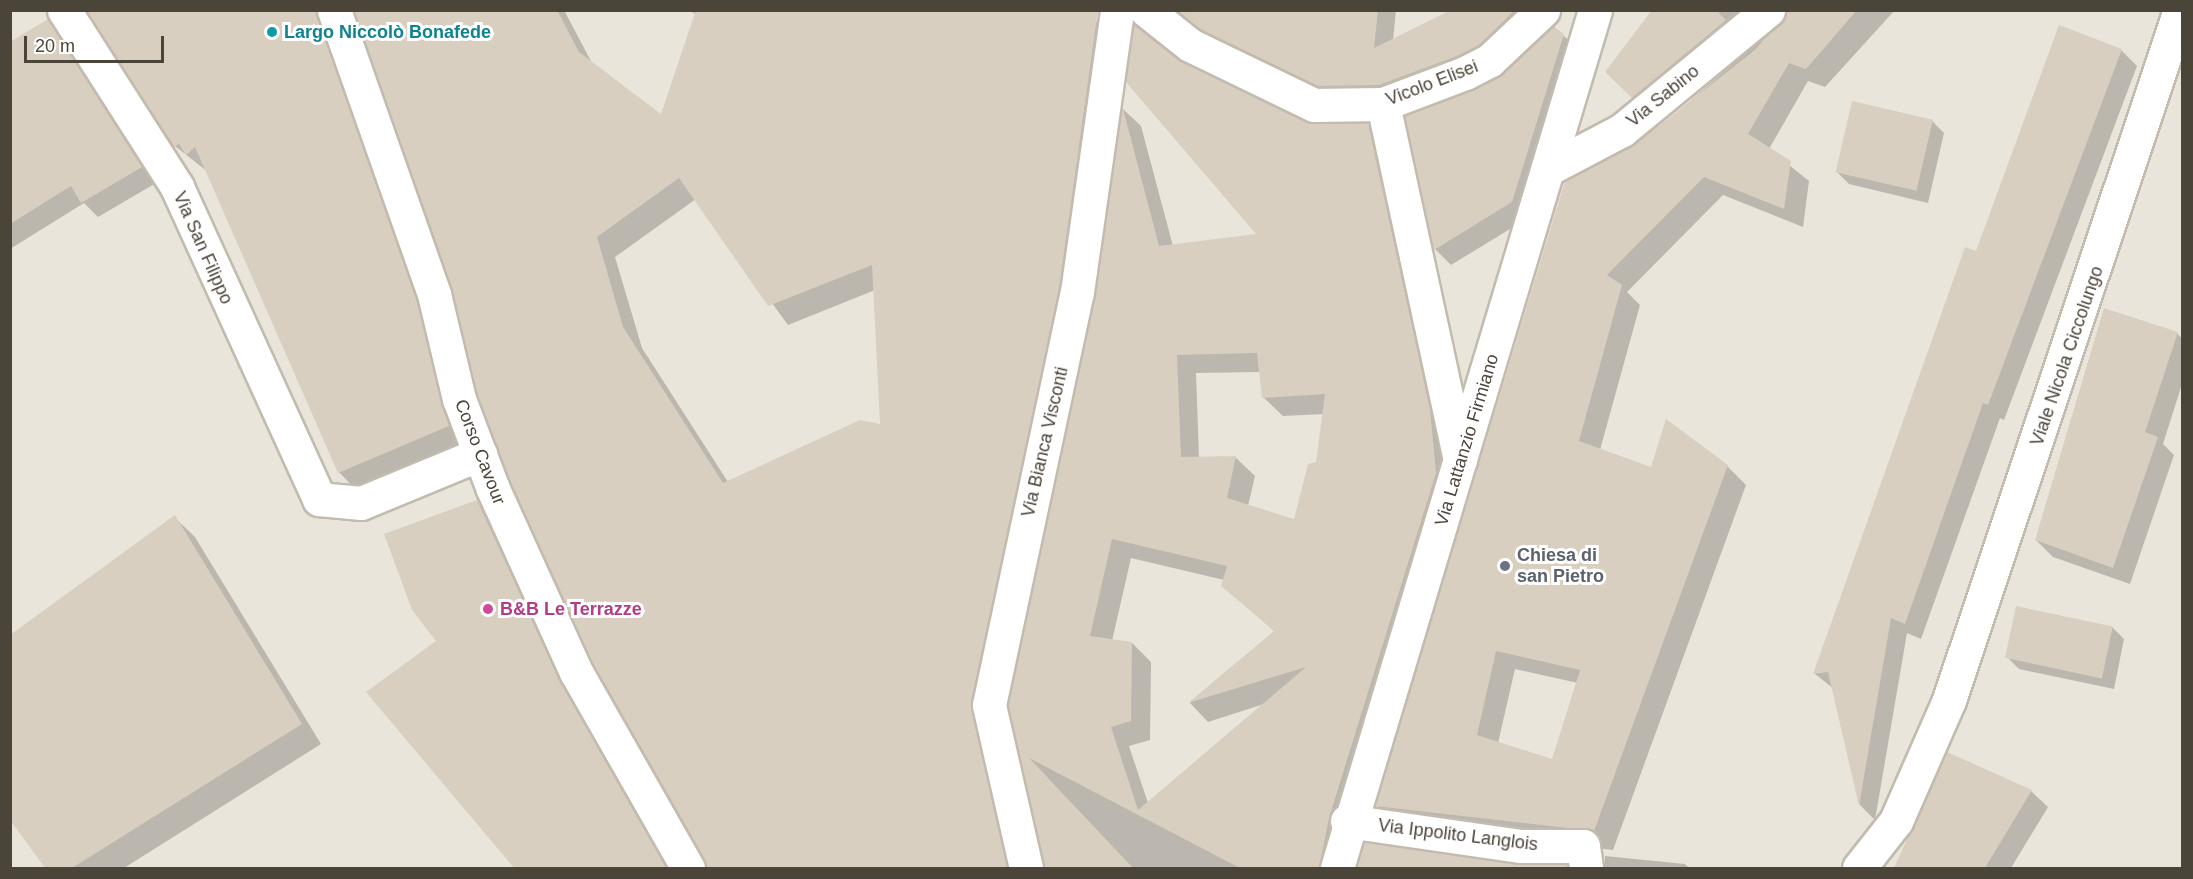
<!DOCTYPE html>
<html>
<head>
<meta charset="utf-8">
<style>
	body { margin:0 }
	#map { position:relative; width:2193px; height:879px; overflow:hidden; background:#f6f3ec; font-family:Arial,sans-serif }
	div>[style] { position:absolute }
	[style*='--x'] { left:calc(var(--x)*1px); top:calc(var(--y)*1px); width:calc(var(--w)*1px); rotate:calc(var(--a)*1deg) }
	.residential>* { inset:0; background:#eae5da; transform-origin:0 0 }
	.shadow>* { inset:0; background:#0003 }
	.building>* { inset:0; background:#d8cfc1; transform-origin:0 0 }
	.roads { filter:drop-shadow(2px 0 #c2bbae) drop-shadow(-2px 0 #c2bbae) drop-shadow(0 2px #c2bbae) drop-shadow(0 -2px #c2bbae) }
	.street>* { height:33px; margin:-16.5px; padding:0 16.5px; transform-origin:16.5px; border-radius:16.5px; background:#fff }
	.dots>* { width:16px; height:16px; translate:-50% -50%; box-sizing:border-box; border:3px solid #fff; border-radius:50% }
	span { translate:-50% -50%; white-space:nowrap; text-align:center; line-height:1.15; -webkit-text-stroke:6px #fff; paint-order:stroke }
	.culture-label { font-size:18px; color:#0d838f; font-weight:700 }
	.left { translate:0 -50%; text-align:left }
	.street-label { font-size:18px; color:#4b4439 }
	.worship-label { font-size:18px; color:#5b616d; font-weight:700 }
	.hotel-label { font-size:18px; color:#b23c85; font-weight:700 }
	.frame { position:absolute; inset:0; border:12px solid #4b4439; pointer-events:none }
	.scale { position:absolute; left:24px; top:36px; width:140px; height:27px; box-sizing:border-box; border:3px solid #4b4439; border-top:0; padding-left:8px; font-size:18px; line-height:21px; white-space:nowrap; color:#4b4439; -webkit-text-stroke:4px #fff; paint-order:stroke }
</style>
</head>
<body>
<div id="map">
	<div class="residential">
		<div style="left:11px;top:11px;width:2171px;height:857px"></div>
	</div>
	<div class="shadow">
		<div style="clip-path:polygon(evenodd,88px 10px,564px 10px,593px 65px,779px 205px,696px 14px,687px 10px,1096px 21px,1115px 40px,989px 722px,1021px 868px,708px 868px,453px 287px,354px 12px,347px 11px,467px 445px,358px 492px,339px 472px,208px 172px,175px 146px,88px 10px,696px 199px,788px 325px,875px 290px,882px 426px,728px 482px,642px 348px,615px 257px,696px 199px)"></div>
		<div style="clip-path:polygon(1175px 10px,1396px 10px,1393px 41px,1453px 10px,1555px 10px,1496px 61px,1336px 102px,1218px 45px)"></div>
		<div style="clip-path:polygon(1654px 10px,1783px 10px,1651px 116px,1607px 71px)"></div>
		<div style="clip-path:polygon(evenodd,1786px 10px,1895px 10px,1825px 87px,1808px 81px,1769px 149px,1809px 181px,1803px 227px,1723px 195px,1627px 292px,1640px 305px,1600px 450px,1652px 469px,1727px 466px,1746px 485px,1613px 850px,1396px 824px,1377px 806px,1660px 127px,1787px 18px,1786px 10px,1515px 669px,1578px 683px,1553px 760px,1498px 743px,1515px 669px)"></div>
		<div style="clip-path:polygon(48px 21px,63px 37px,156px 183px,98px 217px,84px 203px,10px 249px,10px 43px)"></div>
		<div style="clip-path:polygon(1563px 35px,1580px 52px,1528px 218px,1451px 265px,1435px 249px,1499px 78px)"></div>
		<div style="clip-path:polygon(evenodd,1134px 36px,1305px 123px,1367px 124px,1387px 144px,1455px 493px,1342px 868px,1045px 868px,1010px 705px,1097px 296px,1123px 109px,1141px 126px,1173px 246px,1259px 235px,1134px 36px,1261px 372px,1263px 397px,1283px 416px,1324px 414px,1317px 463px,1295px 521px,1248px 506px,1255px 476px,1235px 457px,1199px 458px,1196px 373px,1261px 372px,1134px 36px,1131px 558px,1224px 580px,1223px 585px,1275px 632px,1190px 703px,1208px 722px,1264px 704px,1148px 803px,1129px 746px,1150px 740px,1151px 662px,1132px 643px,1112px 641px,1131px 558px)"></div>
		<div style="clip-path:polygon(2121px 50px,2137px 66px,2004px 420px,2000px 418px,1921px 639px,1907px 633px,1875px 820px,1860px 805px,1834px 689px,1815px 674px,1966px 249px,1977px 253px)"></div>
		<div style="clip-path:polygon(1932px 121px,1944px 133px,1928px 203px,1849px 184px,1837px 172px)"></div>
		<div style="clip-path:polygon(2177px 333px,2182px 339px,2182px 384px,2163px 444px,2174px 455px,2130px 584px,2053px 557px,2036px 540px)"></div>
		<div style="clip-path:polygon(477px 501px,496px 521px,674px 868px,516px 868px,368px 692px,438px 642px)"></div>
		<div style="clip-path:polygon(174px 517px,195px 537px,321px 744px,124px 868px,47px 868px,10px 818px)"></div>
		<div style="clip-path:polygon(2112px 627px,2124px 639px,2114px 689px,2019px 669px,2007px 657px)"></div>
		<div style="clip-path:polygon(1948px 754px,2031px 791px,2048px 807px,2011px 868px,1896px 868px)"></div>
		<div style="clip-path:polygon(1365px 844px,1518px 866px,1568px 868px,1356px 868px)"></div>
		<div style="clip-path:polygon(1605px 856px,1685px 864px,1689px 868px,1605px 868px)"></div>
	</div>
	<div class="building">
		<div style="clip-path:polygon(87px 10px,316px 10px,416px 299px,449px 426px,338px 473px,195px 147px,186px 155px,179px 144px,174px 147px)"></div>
		<div style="clip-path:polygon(evenodd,354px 10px,557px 10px,579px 52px,661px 114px,696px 10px,1098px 10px,1059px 289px,971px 702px,1007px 868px,707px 868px,593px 663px,512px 487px,477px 393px,452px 288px,354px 10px,679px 178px,768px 306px,872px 265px,880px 424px,860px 420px,723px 483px,623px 327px,597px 237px,679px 178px)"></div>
		<div style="clip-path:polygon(1177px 10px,1378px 10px,1374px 48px,1451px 10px,1515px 10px,1479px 45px,1457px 56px,1379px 85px,1318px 86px,1200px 29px)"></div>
		<div style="clip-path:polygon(1652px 10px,1716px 10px,1726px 20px,1632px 98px,1605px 72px)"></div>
		<div style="clip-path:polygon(evenodd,1788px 10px,1857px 10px,1806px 69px,1789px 63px,1748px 134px,1791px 161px,1784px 209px,1704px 177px,1607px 275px,1622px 285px,1579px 441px,1651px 467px,1666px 419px,1728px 465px,1594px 831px,1375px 806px,1565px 181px,1659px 126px,1756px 49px,1788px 10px,1496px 651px,1580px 670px,1552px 759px,1477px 735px,1496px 651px)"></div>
		<div style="clip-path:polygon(48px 19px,142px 167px,81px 203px,71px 186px,10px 224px,10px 42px)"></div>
		<div style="clip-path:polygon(evenodd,1134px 24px,1182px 62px,1306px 122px,1368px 123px,1430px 409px,1436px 473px,1329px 818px,1319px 868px,1240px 868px,1029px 758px,1133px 868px,1044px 868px,1008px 705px,1095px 296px,1122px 105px,1159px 246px,1256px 234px,1126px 82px,1134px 24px,1257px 353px,1262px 398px,1325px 394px,1316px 462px,1308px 464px,1294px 519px,1227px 498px,1236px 456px,1181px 457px,1177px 355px,1257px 353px,1134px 24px,1112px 539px,1227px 566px,1221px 586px,1274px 631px,1188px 703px,1306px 667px,1138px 810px,1111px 727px,1131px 721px,1132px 642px,1090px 636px,1112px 539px)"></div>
		<div style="clip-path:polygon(2059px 25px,2122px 49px,1988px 405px,1983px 403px,1905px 624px,1891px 618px,1859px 806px,1828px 672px,1813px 674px,1965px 247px,1976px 251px)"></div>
		<div style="clip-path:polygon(1553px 26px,1564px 34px,1512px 202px,1434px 250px,1405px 116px,1499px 77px)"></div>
		<div style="left:1852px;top:101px;width:83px;height:73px;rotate:13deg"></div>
		<div style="clip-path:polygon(2104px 308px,2178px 332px,2145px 432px,2158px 437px,2113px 568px,2035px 540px)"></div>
		<div style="clip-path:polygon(477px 500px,560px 681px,667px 868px,514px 868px,366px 692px,436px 641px,412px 610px,384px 534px)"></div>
		<div style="clip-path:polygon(175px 515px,302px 724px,72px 868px,45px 868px,10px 820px,10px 635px)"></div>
		<div style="left:2016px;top:606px;width:99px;height:53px;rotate:12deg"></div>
		<div style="clip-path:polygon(1947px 752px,2032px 790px,1985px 868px,1894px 868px)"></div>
		<div style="clip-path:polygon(1364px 842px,1518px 865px,1567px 865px,1567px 868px,1356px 868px)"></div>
	</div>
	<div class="roads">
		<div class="street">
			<div style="--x:64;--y:10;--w:210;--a:57.4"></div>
			<div style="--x:177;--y:187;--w:343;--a:65.5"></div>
			<div style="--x:319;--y:499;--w:42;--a:5.4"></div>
			<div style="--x:361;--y:503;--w:129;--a:-22.4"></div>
			<div style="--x:334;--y:10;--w:301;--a:70.6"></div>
			<div style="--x:434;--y:294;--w:108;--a:76.6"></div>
			<div style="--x:459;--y:399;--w:96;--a:69.3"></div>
			<div style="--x:493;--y:489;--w:201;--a:65.6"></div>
			<div style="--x:576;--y:672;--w:226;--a:60.3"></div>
			<div style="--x:1146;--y:10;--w:56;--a:38.5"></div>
			<div style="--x:1190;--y:45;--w:138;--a:25.8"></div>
			<div style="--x:1314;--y:105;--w:69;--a:-0.8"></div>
			<div style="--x:1383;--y:104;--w:88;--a:-20.7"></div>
			<div style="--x:1465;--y:73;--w:28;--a:-27"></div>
			<div style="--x:1490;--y:60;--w:73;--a:-43.3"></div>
			<div style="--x:1383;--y:104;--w:364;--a:77.8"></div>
			<div style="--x:1550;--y:168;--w:81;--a:-27.8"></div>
			<div style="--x:1622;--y:130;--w:189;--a:-39.4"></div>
			<div style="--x:1347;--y:821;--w:176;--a:8.2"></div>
			<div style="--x:1521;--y:846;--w:62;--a:0"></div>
			<div style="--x:1583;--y:846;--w:22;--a:82"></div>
			<div style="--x:1026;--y:868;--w:167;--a:-102.8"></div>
			<div style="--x:989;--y:705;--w:422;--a:-78"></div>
			<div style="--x:1077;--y:292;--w:285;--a:-81.9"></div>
			<div style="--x:1337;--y:868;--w:896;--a:-73.26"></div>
			<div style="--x:1859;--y:868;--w:60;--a:-51.8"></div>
			<div style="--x:1896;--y:821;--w:132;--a:-66.3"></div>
			<div style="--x:1949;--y:700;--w:728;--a:-71.49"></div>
		</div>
	</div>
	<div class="dots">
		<div style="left:272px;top:32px;background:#0f9aa8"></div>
		<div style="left:1505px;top:566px;background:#6b7280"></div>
		<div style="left:488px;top:609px;background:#d1479c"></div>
	</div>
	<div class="culture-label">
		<span class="left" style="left:284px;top:32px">Largo Niccolò Bonafede</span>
	</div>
	<div class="street-label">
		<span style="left:1432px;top:83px;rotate:-21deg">Vicolo Elisei</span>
		<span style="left:1663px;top:96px;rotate:-39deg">Via Sabino</span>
		<span style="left:203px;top:248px;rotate:66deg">Via San Filippo</span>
		<span style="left:2067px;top:356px;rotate:-71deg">Viale Nicola Ciccolungo</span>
		<span style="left:1467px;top:440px;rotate:-73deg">Via Lattanzio Firmiano</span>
		<span style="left:1045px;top:442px;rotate:-77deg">Via Bianca Visconti</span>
		<span style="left:480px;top:452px;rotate:69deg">Corso Cavour</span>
		<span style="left:1458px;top:835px;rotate:7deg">Via Ippolito Langlois</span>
	</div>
	<div class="worship-label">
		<span class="left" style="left:1517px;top:566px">Chiesa di<br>san Pietro</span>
	</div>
	<div class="hotel-label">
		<span class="left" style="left:500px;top:609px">B&amp;B Le Terrazze</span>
	</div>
	<div class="frame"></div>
	<div class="scale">20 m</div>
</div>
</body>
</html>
